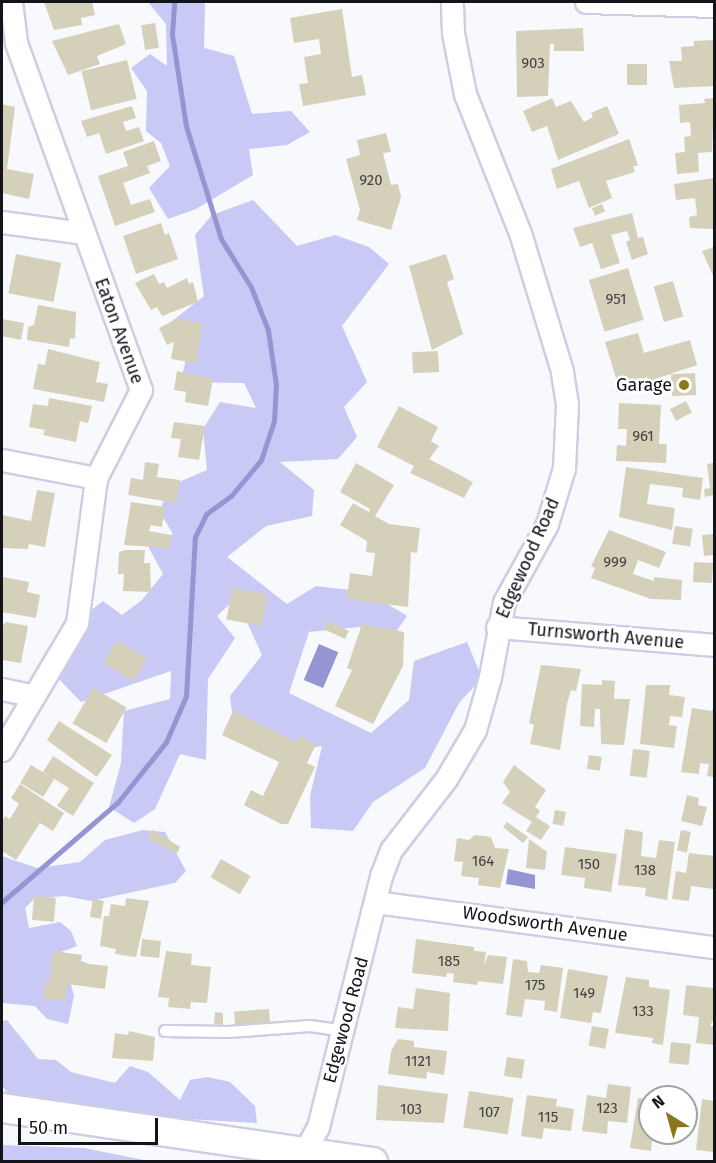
<!DOCTYPE html>
<html>
<head>
<meta charset="utf-8">
<style>
	body { margin:0 }
	#map { position:relative; width:716px; height:1163px; overflow:hidden; background:#f8f9fd; font-family:"Fira Sans",sans-serif }
	div>[style] { position:absolute }
	[style*='--x'] { left:calc(var(--x)*1px); top:calc(var(--y)*1px); width:calc(var(--w)*1px); rotate:calc(var(--a)*1deg) }
	.green>* { inset:0; background:#c9c9f5 }
	.water>* { inset:0; background:#9695d3; transform-origin:0 0 }
	.stream>* { height:5px; margin:-2.5px; padding:0 2.5px; transform-origin:2.5px; border-radius:2.5px; background:#9695d3 }
	.building>* { inset:0; background:#d5d0b9; transform-origin:0 0 }
	.roads { filter:drop-shadow(2px 0 #cdcee4) drop-shadow(-2px 0 #cdcee4) drop-shadow(0 2px #cdcee4) drop-shadow(0 -2px #cdcee4) }
	.lane>* { height:10px; margin:-5px; padding:0 5px; transform-origin:5px; border-radius:5px; background:#fff }
	.street>* { height:21px; margin:-10.5px; padding:0 10.5px; transform-origin:10.5px; border-radius:10.5px; background:#fff }
	.secondary>* { height:28px; margin:-14px; padding:0 14px; transform-origin:14px; border-radius:14px; background:#fff }
	.dots>* { width:16px; height:16px; translate:-50% -50%; box-sizing:border-box; border:3px solid #fff; border-radius:50% }
	span { translate:-50% -50%; white-space:nowrap; text-align:center; line-height:1.15; -webkit-text-stroke:5px #fff; paint-order:stroke }
	.number-label { font-size:15px; color:#444242 }
	.number-label span { -webkit-text-stroke-width:0 }
	.street-label { font-size:18px; color:#13131a }
	.poi-label { font-size:18px; color:#13131a }
	.right { translate:-100% -50%; text-align:right }
	.frame { position:absolute; inset:0; border:3px solid #13131a; pointer-events:none }
	.north { position:absolute; left:638px; top:1085px; width:60px; height:60px; box-sizing:border-box; background:#fff; border:2px solid #a1a1a3; border-radius:50%; rotate:323deg; font-size:16px; font-weight:700; line-height:24px; text-align:center; color:#13131a }
	.north::after { content:''; display:block; margin:auto; width:21px; height:27px; background:#8a771b; clip-path:polygon(50% 0,100% 100%,50% 72%,0 100%) }
	.scale { position:absolute; left:18px; top:1118px; width:140px; height:27px; box-sizing:border-box; border:3px solid #13131a; border-top:0; padding-left:8px; font-size:18px; line-height:21px; white-space:nowrap; color:#13131a; -webkit-text-stroke:4px #fff; paint-order:stroke }
</style>
</head>
<body>
<div id="map">
	<div class="green">
		<div style="clip-path:polygon(148px 2px,205px 2px,204px 48px,234px 56px,252px 114px,291px 111px,310px 132px,287px 145px,249px 149px,253px 175px,196px 209px,168px 219px,149px 188px,170px 166px,161px 143px,146px 131px,147px 91px,131px 68px,150px 54px,167px 66px,166px 24px)"></div>
		<div style="clip-path:polygon(253px 200px,297px 246px,335px 235px,369px 247px,389px 264px,342px 326px,367px 382px,344px 407px,357px 437px,338px 459px,280px 462px,314px 490px,312px 516px,266px 526px,227px 557px,287px 604px,316px 586px,368px 592px,407px 616px,393px 636px,359px 627px,309px 632px,289px 693px,371px 733px,409px 700px,414px 661px,467px 642px,482px 678px,459px 703px,425px 768px,373px 802px,353px 831px,311px 828px,310px 796px,322px 746px,271px 755px,235px 736px,230px 696px,262px 655px,236px 598px,217px 616px,235px 638px,208px 679px,206px 760px,180px 754px,155px 809px,134px 823px,109px 807px,121px 763px,124px 711px,170px 699px,171px 671px,81px 702px,59px 679px,80px 619px,103px 601px,122px 615px,142px 600px,163px 574px,148px 546px,173px 534px,159px 511px,172px 485px,207px 470px,203px 429px,220px 402px,256px 408px,244px 383px,181px 382px,189px 344px,171px 322px,204px 296px,195px 235px,212px 215px)"></div>
		<div style="clip-path:polygon(143px 830px,165px 832px,186px 871px,175px 883px,91px 901px,64px 896px,34px 899px,25px 908px,29px 928px,60px 922px,71px 931px,77px 946px,53px 955px,67px 969px,74px 996px,68px 1024px,47px 1019px,35px 1006px,2px 1003px,2px 856px,37px 868px,80px 862px,105px 840px)"></div>
		<div style="clip-path:polygon(7px 1020px,38px 1059px,56px 1060px,71px 1072px,115px 1083px,130px 1066px,148px 1072px,180px 1100px,190px 1080px,207px 1077px,230px 1082px,255px 1106px,257px 1123px,99px 1114px,48px 1099px,10px 1096px,2px 1086px,2px 1021px)"></div>
		<div style="clip-path:polygon(2px 1145px,84px 1148px,149px 1161px,2px 1161px)"></div>
	</div>
	<div class="water">
		<div style="left:319px;top:644px;width:21px;height:39px;rotate:23deg"></div>
		<div style="clip-path:polygon(508px 869px,535px 875px,535px 889px,506px 884px)"></div>
	</div>
	<div class="stream">
		<div style="--x:2;--y:902;--w:153;--a:-40.8"></div>
		<div style="--x:118;--y:802;--w:77;--a:-51.3"></div>
		<div style="--x:166;--y:742;--w:50;--a:-66.5"></div>
		<div style="--x:186;--y:696;--w:159;--a:-86.8"></div>
		<div style="--x:195;--y:537;--w:25;--a:-64"></div>
		<div style="--x:206;--y:514;--w:31;--a:-36"></div>
		<div style="--x:231;--y:496;--w:47;--a:-50.2"></div>
		<div style="--x:261;--y:460;--w:41;--a:-71.6"></div>
		<div style="--x:274;--y:421;--w:36;--a:-87"></div>
		<div style="--x:276;--y:385;--w:56;--a:-98.3"></div>
		<div style="--x:268;--y:330;--w:46;--a:-111.6"></div>
		<div style="--x:251;--y:287;--w:57;--a:-122"></div>
		<div style="--x:221;--y:239;--w:118;--a:-107.2"></div>
		<div style="--x:186;--y:126;--w:93;--a:-98.7"></div>
		<div style="--x:172;--y:34;--w:32;--a:-86"></div>
	</div>
	<div class="building">
		<div style="clip-path:polygon(44px 2px,92px 2px,95px 15px,81px 18px,82px 25px,54px 30px)"></div>
		<div style="clip-path:polygon(342px 9px,352px 77px,362px 75px,366px 95px,303px 106px,299px 84px,308px 83px,304px 57px,321px 54px,319px 39px,294px 43px,290px 18px)"></div>
		<div style="left:155px;top:23px;width:25px;height:14px;rotate:81deg"></div>
		<div style="clip-path:polygon(119px 24px,126px 44px,97px 56px,100px 64px,68px 75px,52px 41px)"></div>
		<div style="clip-path:polygon(583px 28px,584px 51px,554px 51px,554px 44px,550px 44px,548px 96px,517px 97px,516px 31px)"></div>
		<div style="clip-path:polygon(714px 40px,714px 86px,674px 88px,669px 61px,682px 61px,681px 47px,694px 46px,694px 41px)"></div>
		<div style="left:127px;top:60px;width:40px;height:47px;rotate:76deg"></div>
		<div style="left:627px;top:64px;width:20px;height:21px"></div>
		<div style="clip-path:polygon(552px 98px,556px 107px,571px 101px,584px 122px,593px 117px,591px 113px,607px 106px,619px 134px,558px 160px,547px 126px,532px 132px,523px 111px)"></div>
		<div style="clip-path:polygon(714px 98px,712px 152px,698px 153px,699px 172px,677px 174px,675px 153px,685px 152px,684px 137px,691px 136px,690px 122px,680px 123px,679px 105px,705px 103px,704px 99px)"></div>
		<div style="clip-path:polygon(2px 104px,15px 107px,7px 169px,34px 174px,29px 199px,2px 193px)"></div>
		<div style="clip-path:polygon(132px 106px,136px 118px,123px 122px,126px 131px,139px 127px,144px 141px,106px 154px,99px 133px,87px 137px,81px 121px)"></div>
		<div style="clip-path:polygon(386px 133px,391px 152px,383px 153px,391px 185px,398px 184px,401px 197px,391px 230px,357px 220px,360px 210px,346px 159px,360px 155px,357px 140px)"></div>
		<div style="clip-path:polygon(629px 139px,638px 165px,633px 167px,635px 172px,606px 181px,612px 198px,589px 208px,579px 181px,557px 189px,551px 169px)"></div>
		<div style="clip-path:polygon(154px 141px,161px 161px,147px 166px,150px 173px,123px 183px,131px 205px,150px 199px,155px 212px,115px 226px,98px 176px,128px 166px,123px 152px)"></div>
		<div style="clip-path:polygon(714px 178px,714px 229px,690px 228px,689px 217px,697px 215px,695px 198px,676px 200px,674px 184px)"></div>
		<div style="left:602px;top:204px;width:8px;height:11px;rotate:67deg"></div>
		<div style="clip-path:polygon(632px 213px,638px 238px,643px 237px,648px 254px,632px 260px,626px 242px,630px 240px,627px 231px,611px 235px,620px 263px,601px 269px,592px 243px,580px 247px,573px 228px)"></div>
		<div style="clip-path:polygon(161px 223px,165px 235px,169px 233px,178px 259px,136px 274px,123px 236px)"></div>
		<div style="clip-path:polygon(714px 247px,714px 278px,702px 251px)"></div>
		<div style="left:16px;top:254px;width:46px;height:40px;rotate:11deg"></div>
		<div style="clip-path:polygon(446px 254px,454px 279px,447px 282px,463px 334px,432px 350px,409px 266px)"></div>
		<div style="left:628px;top:268px;width:54px;height:41px;rotate:73deg"></div>
		<div style="clip-path:polygon(154px 274px,159px 284px,164px 282px,167px 288px,187px 278px,189px 284px,193px 282px,198px 302px,162px 316px,157px 307px,151px 310px,135px 283px)"></div>
		<div style="left:673px;top:281px;width:37px;height:20px;rotate:74deg"></div>
		<div style="clip-path:polygon(38px 305px,76px 312px,75px 339px,70px 338px,69px 347px,27px 340px,28px 327px,34px 325px)"></div>
		<div style="clip-path:polygon(2px 319px,24px 323px,21px 340px,2px 336px)"></div>
		<div style="clip-path:polygon(177px 319px,202px 323px,196px 363px,171px 359px,174px 342px,167px 345px,159px 328px)"></div>
		<div style="clip-path:polygon(638px 333px,644px 353px,690px 340px,697px 365px,620px 391px,605px 342px)"></div>
		<div style="clip-path:polygon(48px 349px,100px 362px,96px 382px,108px 384px,104px 402px,33px 389px,38px 364px,45px 365px)"></div>
		<div style="left:438px;top:351px;width:21px;height:26px;rotate:87deg"></div>
		<div style="clip-path:polygon(177px 371px,213px 379px,208px 406px,185px 402px,186px 392px,174px 390px)"></div>
		<div style="left:695px;top:373px;width:22px;height:24px;rotate:87deg"></div>
		<div style="clip-path:polygon(49px 398px,92px 406px,88px 423px,80px 421px,76px 442px,43px 435px,45px 430px,29px 427px,33px 404px,48px 406px)"></div>
		<div style="left:686px;top:401px;width:13px;height:18px;rotate:63deg"></div>
		<div style="clip-path:polygon(619px 403px,661px 405px,659px 444px,667px 444px,666px 463px,616px 461px,617px 445px,626px 446px,627px 429px,618px 429px)"></div>
		<div style="clip-path:polygon(399px 406px,438px 427px,431px 441px,439px 446px,429px 459px,473px 482px,464px 498px,410px 473px,414px 466px,377px 447px)"></div>
		<div style="clip-path:polygon(174px 422px,205px 426px,199px 460px,178px 457px,181px 439px,171px 438px)"></div>
		<div style="clip-path:polygon(145px 462px,159px 464px,157px 477px,180px 480px,176px 503px,128px 495px,131px 478px,143px 480px)"></div>
		<div style="clip-path:polygon(356px 463px,394px 485px,375px 516px,389px 524px,420px 528px,417px 553px,411px 552px,408px 607px,347px 599px,350px 573px,372px 576px,375px 553px,366px 552px,367px 541px,340px 525px,353px 503px,369px 512px,370px 509px,340px 492px)"></div>
		<div style="clip-path:polygon(714px 463px,714px 495px,705px 497px,704px 489px,710px 488px,707px 464px)"></div>
		<div style="clip-path:polygon(626px 467px,703px 478px,700px 500px,682px 497px,683px 488px,650px 484px,647px 504px,675px 508px,672px 530px,619px 517px)"></div>
		<div style="clip-path:polygon(37px 490px,55px 493px,45px 547px,29px 544px,28px 549px,2px 548px,2px 515px,31px 521px)"></div>
		<div style="clip-path:polygon(131px 502px,165px 507px,162px 527px,151px 525px,149px 531px,171px 535px,169px 548px,124px 545px)"></div>
		<div style="left:675px;top:526px;width:18px;height:18px;rotate:9deg"></div>
		<div style="clip-path:polygon(609px 530px,666px 552px,659px 568px,638px 560px,633px 574px,654px 581px,654px 577px,682px 580px,681px 600px,651px 599px,591px 578px,595px 568px,591px 566px)"></div>
		<div style="clip-path:polygon(714px 534px,714px 555px,704px 556px,702px 535px)"></div>
		<div style="clip-path:polygon(125px 550px,145px 550px,144px 563px,150px 563px,151px 592px,123px 591px,124px 574px,118px 574px,119px 552px)"></div>
		<div style="left:694px;top:562px;width:19px;height:20px;rotate:3deg"></div>
		<div style="clip-path:polygon(3px 577px,29px 582px,27px 592px,40px 595px,36px 618px,2px 612px)"></div>
		<div style="left:232px;top:588px;width:36px;height:32px;rotate:10deg"></div>
		<div style="left:328px;top:621px;width:23px;height:9px;rotate:25deg"></div>
		<div style="clip-path:polygon(6px 622px,28px 626px,21px 663px,2px 660px,2px 626px)"></div>
		<div style="clip-path:polygon(362px 624px,404px 632px,403px 666px,373px 724px,335px 706px,352px 670px,347px 668px)"></div>
		<div style="left:117px;top:641px;width:35px;height:26px;rotate:31deg"></div>
		<div style="clip-path:polygon(541px 665px,581px 669px,576px 691px,571px 690px,567px 704px,560px 750px,530px 744px,534px 725px,529px 723px)"></div>
		<div style="clip-path:polygon(602px 680px,615px 681px,614px 699px,630px 699px,624px 745px,601px 744px,600px 709px,595px 709px,594px 727px,580px 726px,582px 684px,602px 685px)"></div>
		<div style="clip-path:polygon(646px 685px,670px 685px,669px 695px,685px 697px,682px 717px,670px 716px,669px 725px,677px 726px,674px 748px,640px 744px)"></div>
		<div style="left:93px;top:688px;width:39px;height:41px;rotate:30deg"></div>
		<div style="clip-path:polygon(714px 705px,714px 777px,707px 776px,709px 764px,700px 763px,699px 774px,681px 772px,692px 708px,712px 711px)"></div>
		<div style="clip-path:polygon(233px 711px,296px 742px,299px 736px,316px 744px,307px 763px,315px 767px,288px 824px,281px 824px,244px 805px,251px 790px,263px 796px,279px 762px,222px 735px)"></div>
		<div style="clip-path:polygon(59px 721px,112px 755px,97px 777px,47px 740px)"></div>
		<div style="left:633px;top:749px;width:17px;height:27px;rotate:7deg"></div>
		<div style="left:589px;top:755px;width:13px;height:14px;rotate:9deg"></div>
		<div style="clip-path:polygon(53px 756px,94px 783px,73px 816px,57px 806px,69px 788px,43px 772px)"></div>
		<div style="left:31px;top:765px;width:27px;height:21px;rotate:31deg"></div>
		<div style="clip-path:polygon(514px 765px,546px 790px,535px 807px,540px 811px,536px 817px,550px 826px,541px 840px,526px 831px,532px 822px,502px 803px,510px 792px,503px 782px)"></div>
		<div style="clip-path:polygon(20px 784px,64px 813px,53px 831px,40px 823px,16px 860px,2px 851px,2px 822px,5px 816px,10px 819px,19px 804px,11px 798px)"></div>
		<div style="clip-path:polygon(687px 795px,699px 798px,698px 805px,707px 807px,702px 826px,681px 821px)"></div>
		<div style="left:555px;top:810px;width:11px;height:14px;rotate:10deg"></div>
		<div style="clip-path:polygon(507px 822px,528px 837px,523px 843px,503px 827px)"></div>
		<div style="clip-path:polygon(625px 829px,643px 832px,641px 856px,656px 858px,659px 840px,675px 842px,667px 900px,645px 896px,646px 888px,618px 885px)"></div>
		<div style="clip-path:polygon(153px 830px,180px 847px,177px 853px,147px 839px)"></div>
		<div style="left:681px;top:830px;width:10px;height:21px;rotate:11deg"></div>
		<div style="clip-path:polygon(475px 835px,491px 837px,495px 848px,509px 849px,500px 888px,478px 885px,479px 878px,461px 876px,463px 862px,454px 861px,457px 838px,469px 840px)"></div>
		<div style="clip-path:polygon(529px 839px,547px 852px,545px 870px,526px 868px)"></div>
		<div style="clip-path:polygon(565px 847px,617px 854px,611px 892px,584px 888px,585px 878px,561px 875px)"></div>
		<div style="clip-path:polygon(689px 853px,714px 856px,714px 889px,691px 886px,689px 901px,672px 899px,676px 871px,686px 873px)"></div>
		<div style="left:221px;top:859px;width:34px;height:21px;rotate:30deg"></div>
		<div style="left:34px;top:896px;width:22px;height:24px;rotate:5deg"></div>
		<div style="clip-path:polygon(126px 898px,149px 901px,136px 957px,115px 954px,116px 949px,100px 946px,104px 916px,109px 916px,111px 904px,125px 906px)"></div>
		<div style="left:93px;top:899px;width:11px;height:18px;rotate:10deg"></div>
		<div style="left:142px;top:939px;width:19px;height:17px;rotate:6deg"></div>
		<div style="clip-path:polygon(416px 939px,474px 947px,474px 951px,486px 952px,484px 966px,488px 955px,507px 957px,503px 984px,478px 981px,477px 985px,453px 982px,454px 974px,447px 973px,446px 977px,412px 973px)"></div>
		<div style="clip-path:polygon(53px 951px,82px 955px,81px 961px,89px 964px,108px 966px,105px 989px,67px 984px,65px 1001px,43px 999px,45px 982px,50px 982px)"></div>
		<div style="clip-path:polygon(166px 951px,192px 954px,191px 965px,211px 967px,207px 1003px,191px 1002px,190px 1009px,168px 1007px,169px 998px,158px 997px)"></div>
		<div style="clip-path:polygon(513px 959px,527px 961px,528px 972px,539px 973px,541px 965px,563px 968px,557px 1012px,544px 1010px,545px 1001px,525px 999px,522px 1017px,506px 1015px)"></div>
		<div style="clip-path:polygon(568px 969px,608px 976px,601px 1013px,593px 1012px,591px 1023px,560px 1018px)"></div>
		<div style="clip-path:polygon(626px 977px,649px 980px,649px 987px,670px 990px,663px 1045px,652px 1043px,653px 1038px,615px 1033px)"></div>
		<div style="clip-path:polygon(686px 985px,713px 988px,714px 1018px,710px 1026px,714px 1026px,714px 1045px,696px 1043px,699px 1017px,683px 1015px)"></div>
		<div style="clip-path:polygon(416px 988px,450px 993px,448px 1031px,395px 1028px,398px 1007px,413px 1009px)"></div>
		<div style="left:269px;top:1009px;width:15px;height:35px;rotate:86deg"></div>
		<div style="clip-path:polygon(215px 1012px,223px 1013px,223px 1025px,214px 1024px)"></div>
		<div style="left:592px;top:1026px;width:17px;height:20px;rotate:10deg"></div>
		<div style="clip-path:polygon(129px 1031px,155px 1037px,153px 1061px,112px 1058px,115px 1033px,128px 1035px)"></div>
		<div style="clip-path:polygon(398px 1039px,414px 1041px,414px 1047px,447px 1051px,444px 1075px,427px 1072px,426px 1079px,388px 1074px,391px 1051px)"></div>
		<div style="left:671px;top:1042px;width:20px;height:21px;rotate:6deg"></div>
		<div style="left:507px;top:1057px;width:18px;height:19px;rotate:9deg"></div>
		<div style="clip-path:polygon(608px 1084px,631px 1087px,627px 1123px,608px 1121px,607px 1134px,582px 1131px,587px 1095px,606px 1098px)"></div>
		<div style="clip-path:polygon(378px 1085px,448px 1094px,444px 1123px,376px 1120px)"></div>
		<div style="left:469px;top:1091px;width:45px;height:37px;rotate:9deg"></div>
		<div style="clip-path:polygon(527px 1095px,557px 1099px,556px 1106px,574px 1109px,571px 1131px,544px 1128px,542px 1139px,521px 1136px)"></div>
		<div style="clip-path:polygon(638px 1098px,650px 1100px,650px 1133px,679px 1133px,677px 1144px,652px 1140px,651px 1151px,630px 1148px)"></div>
		<div style="clip-path:polygon(702px 1099px,714px 1101px,714px 1152px,696px 1150px)"></div>
	</div>
	<div class="roads">
		<div class="lane">
			<div style="--x:165;--y:1031;--w:64;--a:0.9"></div>
			<div style="--x:229;--y:1032;--w:81;--a:-4.2"></div>
			<div style="--x:310;--y:1026;--w:34;--a:8"></div>
		</div>
		<div class="street">
			<div style="--x:586;--y:2;--w:128;--a:1.8"></div>
			<div style="--x:2;--y:222;--w:82;--a:7.7"></div>
			<div style="--x:2;--y:460;--w:96;--a:10.8"></div>
			<div style="--x:497;--y:627;--w:218;--a:4.7"></div>
			<div style="--x:2;--y:689;--w:30;--a:12"></div>
			<div style="--x:2;--y:750;--w:147;--a:-59.4"></div>
			<div style="--x:77;--y:623;--w:146;--a:-82.5"></div>
			<div style="--x:96;--y:478;--w:99;--a:-62.9"></div>
			<div style="--x:141;--y:390;--w:370;--a:-109.8"></div>
			<div style="--x:16;--y:42;--w:40;--a:-97.1"></div>
			<div style="--x:375;--y:902;--w:342;--a:7.6"></div>
			<div style="--x:304;--y:1152;--w:29;--a:-61"></div>
			<div style="--x:318;--y:1127;--w:259;--a:-75.9"></div>
			<div style="--x:381;--y:876;--w:28;--a:-69"></div>
			<div style="--x:391;--y:850;--w:90;--a:-52.2"></div>
			<div style="--x:446;--y:779;--w:57;--a:-59.4"></div>
			<div style="--x:475;--y:730;--w:55;--a:-74.2"></div>
			<div style="--x:490;--y:677;--w:76;--a:-79.4"></div>
			<div style="--x:504;--y:602;--w:89;--a:-61.1"></div>
			<div style="--x:547;--y:524;--w:59;--a:-73.1"></div>
			<div style="--x:564;--y:468;--w:64;--a:-87.3"></div>
			<div style="--x:567;--y:404;--w:33;--a:-99"></div>
			<div style="--x:562;--y:371;--w:144;--a:-106.9"></div>
			<div style="--x:520;--y:233;--w:149;--a:-111.6"></div>
			<div style="--x:465;--y:94;--w:62;--a:-101.1"></div>
			<div style="--x:453;--y:33;--w:31;--a:-92"></div>
		</div>
		<div class="secondary">
			<div style="--x:2;--y:1108;--w:375;--a:8.3"></div>
		</div>
	</div>
	<div class="dots">
		<div style="left:684px;top:385px;background:#8a771b"></div>
	</div>
	<div class="number-label">
		<span style="left:533px;top:64px">903</span>
		<span style="left:371px;top:181px">920</span>
		<span style="left:616px;top:300px">951</span>
		<span style="left:643px;top:437px">961</span>
		<span style="left:615px;top:563px">999</span>
		<span style="left:483px;top:862px">164</span>
		<span style="left:589px;top:865px">150</span>
		<span style="left:645px;top:871px">138</span>
		<span style="left:449px;top:962px">185</span>
		<span style="left:535px;top:986px">175</span>
		<span style="left:584px;top:994px">149</span>
		<span style="left:643px;top:1012px">133</span>
		<span style="left:418px;top:1062px">1121</span>
		<span style="left:607px;top:1109px">123</span>
		<span style="left:411px;top:1110px">103</span>
		<span style="left:489px;top:1113px">107</span>
		<span style="left:548px;top:1118px">115</span>
	</div>
	<div class="street-label">
		<span style="left:119px;top:331px;rotate:70deg">Eaton Avenue</span>
		<span style="left:528px;top:558px;rotate:-66deg">Edgewood Road</span>
		<span style="left:606px;top:636px;rotate:5deg">Turnsworth Avenue</span>
		<span style="left:545px;top:924px;rotate:8deg">Woodsworth Avenue</span>
		<span style="left:346px;top:1020px;rotate:-75deg">Edgewood Road</span>
	</div>
	<div class="poi-label">
		<span class="right" style="left:672px;top:385px">Garage</span>
	</div>
	<div class="frame"></div>
	<div class="north">N</div>
	<div class="scale">50 m</div>
</div>
</body>
</html>
